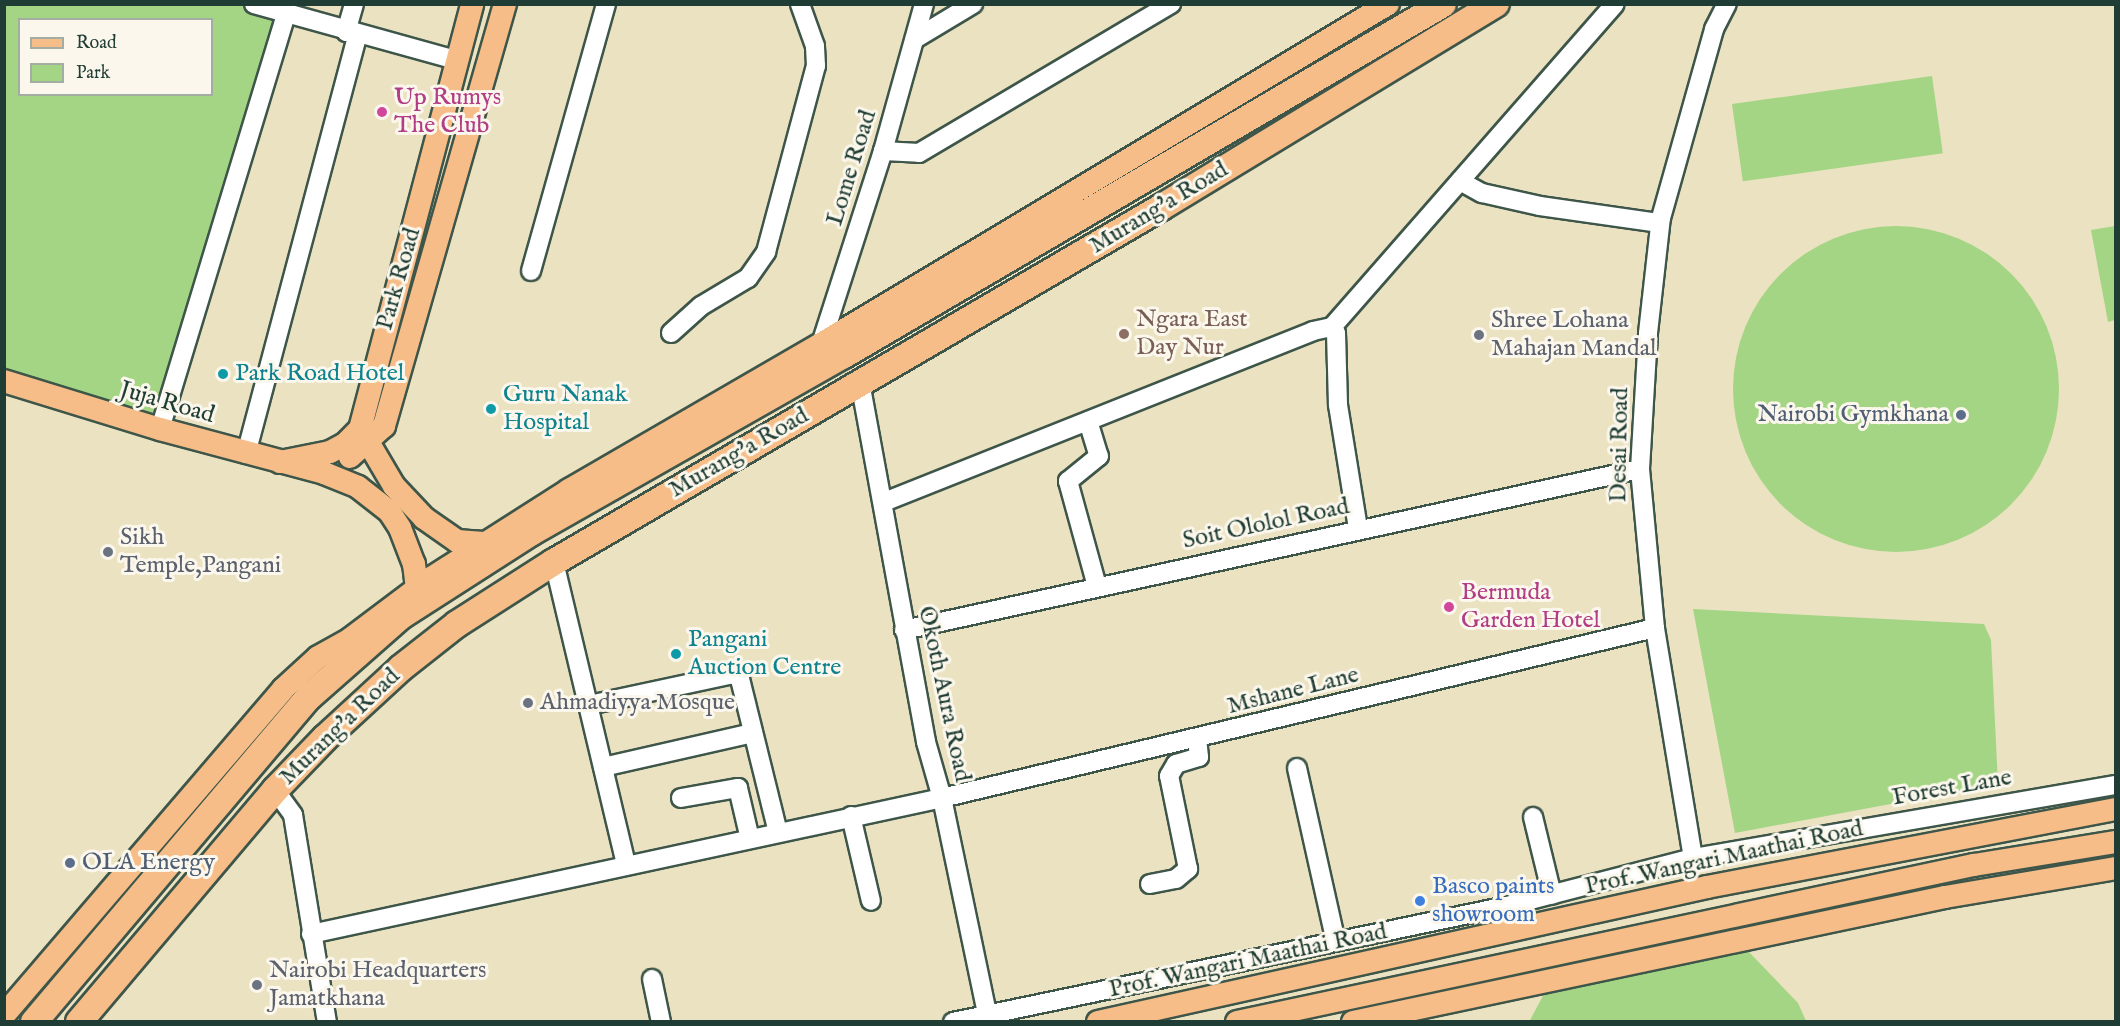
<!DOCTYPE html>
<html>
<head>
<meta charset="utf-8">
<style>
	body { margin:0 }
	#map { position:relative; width:2120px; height:1026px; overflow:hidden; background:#ebe2c2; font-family:"IM FELL English",serif }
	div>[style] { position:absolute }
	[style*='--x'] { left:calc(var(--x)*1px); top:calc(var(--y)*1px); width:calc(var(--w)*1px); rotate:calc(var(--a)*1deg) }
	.green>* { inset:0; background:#a4d584; transform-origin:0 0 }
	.round { border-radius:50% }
	.roads { filter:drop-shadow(2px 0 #3e5649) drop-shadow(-2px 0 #3e5649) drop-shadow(0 2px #3e5649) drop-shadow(0 -2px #3e5649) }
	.minor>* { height:18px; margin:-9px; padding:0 9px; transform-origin:9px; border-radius:9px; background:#fff }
	.major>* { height:22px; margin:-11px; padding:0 11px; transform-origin:11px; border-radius:11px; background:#f7bd88 }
	.highway>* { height:26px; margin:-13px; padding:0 13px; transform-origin:13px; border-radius:13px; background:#f7bd88 }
	.dots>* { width:16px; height:16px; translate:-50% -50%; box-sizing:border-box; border:3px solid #fbf7ec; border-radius:50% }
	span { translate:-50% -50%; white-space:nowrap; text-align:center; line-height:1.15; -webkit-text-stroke:6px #fbf7ec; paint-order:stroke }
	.hotel-label { font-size:24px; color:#b23c85 }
	.left { translate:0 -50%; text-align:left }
	.street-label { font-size:24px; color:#1f3d34 }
	.education-label { font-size:24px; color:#785e54 }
	.worship-label { font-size:24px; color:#5b616d }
	.culture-label { font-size:24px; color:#0d838f }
	.service-label { font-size:24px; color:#4e5e75 }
	.right { translate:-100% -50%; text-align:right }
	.shop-label { font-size:24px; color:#366cbe }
	.frame { position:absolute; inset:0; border:6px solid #1f3d34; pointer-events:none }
	.legend { position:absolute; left:18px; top:18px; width:195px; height:78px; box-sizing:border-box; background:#fbf7ec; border:2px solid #a3ada2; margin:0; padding:8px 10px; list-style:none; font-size:18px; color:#1f3d34 }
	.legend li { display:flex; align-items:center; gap:12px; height:30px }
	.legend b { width:30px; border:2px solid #a3ada2 }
</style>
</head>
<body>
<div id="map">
	<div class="green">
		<div style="clip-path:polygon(evenodd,253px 4px,286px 14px,160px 429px,5px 381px,4px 5px,253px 4px,20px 20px,212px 20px,212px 94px,20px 94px,20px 20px)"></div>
		<div style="left:1932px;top:76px;width:78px;height:202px;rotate:82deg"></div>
		<div class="round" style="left:1733px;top:226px;width:326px;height:326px"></div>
		<div style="clip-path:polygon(2115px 226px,2115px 320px,2108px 322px,2091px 230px)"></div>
		<div style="clip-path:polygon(1693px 609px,1984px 624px,1991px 640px,1998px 784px,1735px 833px)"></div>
		<div style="clip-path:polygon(1748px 951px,1798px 1003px,1806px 1021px,1529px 1022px,1545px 992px)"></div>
	</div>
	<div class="roads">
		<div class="minor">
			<div style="--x:254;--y:4;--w:210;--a:15.5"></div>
			<div style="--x:346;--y:32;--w:29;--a:-74"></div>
			<div style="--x:915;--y:39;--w:68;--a:-31.1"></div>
			<div style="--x:883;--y:151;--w:36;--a:3"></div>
			<div style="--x:919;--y:153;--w:293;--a:-30.6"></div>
			<div style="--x:1460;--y:181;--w:25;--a:29"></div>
			<div style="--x:1482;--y:193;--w:59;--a:12.6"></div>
			<div style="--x:1540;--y:206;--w:121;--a:8.1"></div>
			<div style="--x:531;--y:271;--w:277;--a:-74.3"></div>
			<div style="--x:1332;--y:327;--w:429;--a:-48.8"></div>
			<div style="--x:671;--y:333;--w:40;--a:-42"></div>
			<div style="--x:701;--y:306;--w:55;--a:-30.8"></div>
			<div style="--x:748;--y:278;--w:32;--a:-55"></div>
			<div style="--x:766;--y:252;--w:193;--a:-75"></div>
			<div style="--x:816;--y:66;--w:20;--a:-93"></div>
			<div style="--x:815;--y:46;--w:45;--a:-109.7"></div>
			<div style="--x:821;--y:344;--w:203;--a:-72.2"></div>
			<div style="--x:883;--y:151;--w:153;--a:-74.4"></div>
			<div style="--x:860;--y:382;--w:366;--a:79.6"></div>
			<div style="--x:926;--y:742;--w:58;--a:74.1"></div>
			<div style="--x:942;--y:798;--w:221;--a:78.2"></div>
			<div style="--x:1088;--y:421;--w:37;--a:73"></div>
			<div style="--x:1099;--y:456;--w:40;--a:141"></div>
			<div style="--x:1068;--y:481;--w:109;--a:74.6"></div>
			<div style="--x:160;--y:429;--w:434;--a:-73.1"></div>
			<div style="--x:246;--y:454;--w:435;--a:-75.1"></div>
			<div style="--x:884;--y:502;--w:462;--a:-21.7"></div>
			<div style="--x:1313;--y:331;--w:19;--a:-12"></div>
			<div style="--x:1332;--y:327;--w:7;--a:56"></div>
			<div style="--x:1336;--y:333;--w:72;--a:88.4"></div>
			<div style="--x:1338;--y:405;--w:126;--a:80.8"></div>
			<div style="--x:554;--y:562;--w:311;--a:76.6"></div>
			<div style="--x:904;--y:630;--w:753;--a:-12.34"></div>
			<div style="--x:589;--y:705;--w:148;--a:-12.1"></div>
			<div style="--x:734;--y:674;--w:8;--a:40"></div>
			<div style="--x:740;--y:679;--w:158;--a:76.1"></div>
			<div style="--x:603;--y:767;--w:154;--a:-12.8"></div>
			<div style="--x:1297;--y:768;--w:178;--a:77.4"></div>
			<div style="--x:275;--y:790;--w:31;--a:54"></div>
			<div style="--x:293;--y:815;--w:210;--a:80.7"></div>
			<div style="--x:681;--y:798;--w:58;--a:-10"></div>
			<div style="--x:738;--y:788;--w:52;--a:76.8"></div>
			<div style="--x:851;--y:816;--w:87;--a:76.8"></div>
			<div style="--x:1533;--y:817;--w:80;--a:76.3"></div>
			<div style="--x:1693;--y:858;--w:233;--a:-99.4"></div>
			<div style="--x:1655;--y:628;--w:160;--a:-95.4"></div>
			<div style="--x:1640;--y:469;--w:136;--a:-86.6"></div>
			<div style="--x:1648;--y:333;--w:116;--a:-83.6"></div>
			<div style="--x:1661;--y:218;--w:196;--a:-74.3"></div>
			<div style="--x:1714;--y:29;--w:28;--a:-63"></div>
			<div style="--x:1150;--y:884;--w:26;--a:-11"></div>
			<div style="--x:1176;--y:879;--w:16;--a:-40"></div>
			<div style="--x:1188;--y:869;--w:95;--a:-101.5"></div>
			<div style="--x:1169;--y:776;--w:14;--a:-60"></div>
			<div style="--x:1176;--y:764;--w:24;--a:-17"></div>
			<div style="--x:1199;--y:757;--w:18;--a:-96"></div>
			<div style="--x:311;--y:934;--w:645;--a:-12.16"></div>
			<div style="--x:942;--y:798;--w:733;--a:-13.41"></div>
			<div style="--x:652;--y:979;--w:44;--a:78.2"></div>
			<div style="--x:953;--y:1022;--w:566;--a:-11.83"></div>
			<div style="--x:1507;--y:906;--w:192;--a:-14.5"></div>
			<div style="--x:1693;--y:858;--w:429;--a:-9.8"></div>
		</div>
		<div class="major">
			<div style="--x:4;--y:381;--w:163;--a:17.1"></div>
			<div style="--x:160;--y:429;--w:170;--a:15"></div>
			<div style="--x:324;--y:473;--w:37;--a:22"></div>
			<div style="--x:358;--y:487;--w:39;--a:38"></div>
			<div style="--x:389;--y:511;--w:20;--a:57"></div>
			<div style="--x:400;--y:528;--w:39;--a:69"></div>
			<div style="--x:414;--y:564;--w:25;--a:83"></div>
			<div style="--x:361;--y:430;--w:65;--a:59.5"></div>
			<div style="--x:394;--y:486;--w:44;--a:46.8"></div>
			<div style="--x:424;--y:518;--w:40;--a:34.9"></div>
			<div style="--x:457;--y:541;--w:27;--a:4"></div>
			<div style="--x:350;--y:457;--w:46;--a:-42.4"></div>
			<div style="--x:384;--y:426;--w:439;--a:-74"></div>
			<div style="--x:280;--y:462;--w:51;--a:-11.3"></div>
			<div style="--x:330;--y:452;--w:17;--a:-28"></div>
			<div style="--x:345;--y:444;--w:21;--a:-45"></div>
			<div style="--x:360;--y:429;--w:440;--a:-75.2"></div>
			<div style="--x:4;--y:1015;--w:429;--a:-49.4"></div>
			<div style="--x:283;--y:689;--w:47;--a:-42.4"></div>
			<div style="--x:318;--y:657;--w:37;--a:-29"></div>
			<div style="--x:350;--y:639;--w:101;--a:-37"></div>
			<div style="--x:431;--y:578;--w:164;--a:-32.5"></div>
			<div style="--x:569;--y:490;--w:291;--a:-30.1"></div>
			<div style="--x:821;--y:344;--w:661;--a:-30.95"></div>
			<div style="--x:1098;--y:1022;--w:624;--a:-12.5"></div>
			<div style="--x:1707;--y:887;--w:416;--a:-10.8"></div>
			<div style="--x:1237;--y:1022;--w:754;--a:-12.03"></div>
			<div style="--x:1974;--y:865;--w:144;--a:-9.2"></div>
			<div style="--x:1353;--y:1022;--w:605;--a:-11.92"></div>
			<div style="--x:1945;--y:897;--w:173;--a:-9.6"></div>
		</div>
		<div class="highway">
			<div style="--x:34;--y:1022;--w:426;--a:-49.8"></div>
			<div style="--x:309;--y:697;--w:123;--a:-41.4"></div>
			<div style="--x:401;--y:616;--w:156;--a:-32.7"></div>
			<div style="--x:532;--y:532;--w:359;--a:-29.6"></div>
			<div style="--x:844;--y:355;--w:694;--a:-30.37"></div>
			<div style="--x:79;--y:1022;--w:304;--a:-49.8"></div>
			<div style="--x:275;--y:790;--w:72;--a:-46.1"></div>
			<div style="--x:325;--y:738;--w:103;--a:-42.6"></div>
			<div style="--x:401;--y:668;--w:71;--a:-38.2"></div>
			<div style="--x:457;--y:624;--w:115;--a:-32.6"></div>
			<div style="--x:554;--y:562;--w:702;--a:-30.29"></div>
			<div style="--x:1160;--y:208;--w:393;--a:-31.3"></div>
		</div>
	</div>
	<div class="dots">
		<div style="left:382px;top:112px;background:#d1479c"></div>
		<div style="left:1124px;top:334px;background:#8d6e63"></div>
		<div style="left:1479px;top:335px;background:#6b7280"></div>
		<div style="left:223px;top:374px;background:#0f9aa8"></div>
		<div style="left:491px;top:409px;background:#0f9aa8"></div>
		<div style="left:1961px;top:415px;background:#5c6f8a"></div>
		<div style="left:108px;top:552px;background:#6b7280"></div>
		<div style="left:1449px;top:607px;background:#d1479c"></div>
		<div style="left:676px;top:654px;background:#0f9aa8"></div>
		<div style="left:528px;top:703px;background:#6b7280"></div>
		<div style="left:70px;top:863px;background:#5c6f8a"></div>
		<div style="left:1420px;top:901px;background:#3f7fe0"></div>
		<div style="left:257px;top:985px;background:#6b7280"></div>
	</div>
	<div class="hotel-label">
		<span class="left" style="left:394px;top:112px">Up Rumys<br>The Club</span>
		<span class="left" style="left:1461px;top:607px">Bermuda<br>Garden Hotel</span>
	</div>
	<div class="street-label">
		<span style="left:852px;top:168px;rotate:-73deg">Lome Road</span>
		<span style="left:1159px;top:208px;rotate:-31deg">Murang'a Road</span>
		<span style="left:399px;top:279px;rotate:-74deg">Park Road</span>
		<span style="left:167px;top:403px;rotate:16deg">Juja Road</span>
		<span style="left:1620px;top:445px;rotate:-89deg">Desai Road</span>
		<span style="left:739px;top:453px;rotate:-30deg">Murang'a Road</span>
		<span style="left:1266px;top:524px;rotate:-12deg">Soit Ololol Road</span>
		<span style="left:1293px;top:691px;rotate:-14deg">Mshane Lane</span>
		<span style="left:944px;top:694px;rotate:78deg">Okoth Aura Road</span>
		<span style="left:340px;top:727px;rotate:-44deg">Murang'a Road</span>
		<span style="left:1952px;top:788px;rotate:-10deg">Forest Lane</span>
		<span style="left:1724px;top:858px;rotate:-12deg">Prof. Wangari Maathai Road</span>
		<span style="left:1248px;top:961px;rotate:-12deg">Prof. Wangari Maathai Road</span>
	</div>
	<div class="education-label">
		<span class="left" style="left:1136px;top:334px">Ngara East<br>Day Nur</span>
	</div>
	<div class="worship-label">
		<span class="left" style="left:1491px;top:335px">Shree Lohana<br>Mahajan Mandal</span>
		<span class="left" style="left:120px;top:552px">Sikh<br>Temple,Pangani</span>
		<span class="left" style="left:540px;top:703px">Ahmadiyya Mosque</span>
		<span class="left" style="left:269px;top:985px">Nairobi Headquarters<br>Jamatkhana</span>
	</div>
	<div class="culture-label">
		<span class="left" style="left:235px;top:374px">Park Road Hotel</span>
		<span class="left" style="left:503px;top:409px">Guru Nanak<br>Hospital</span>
		<span class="left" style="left:688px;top:654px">Pangani<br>Auction Centre</span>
	</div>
	<div class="service-label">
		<span class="right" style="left:1949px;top:415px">Nairobi Gymkhana</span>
		<span class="left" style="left:82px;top:863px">OLA Energy</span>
	</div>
	<div class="shop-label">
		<span class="left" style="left:1432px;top:901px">Basco paints<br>showroom</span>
	</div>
	<div class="frame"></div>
	<ul class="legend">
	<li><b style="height:8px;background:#f7bd88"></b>Road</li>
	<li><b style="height:16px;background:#a4d584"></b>Park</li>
	</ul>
</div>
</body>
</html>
